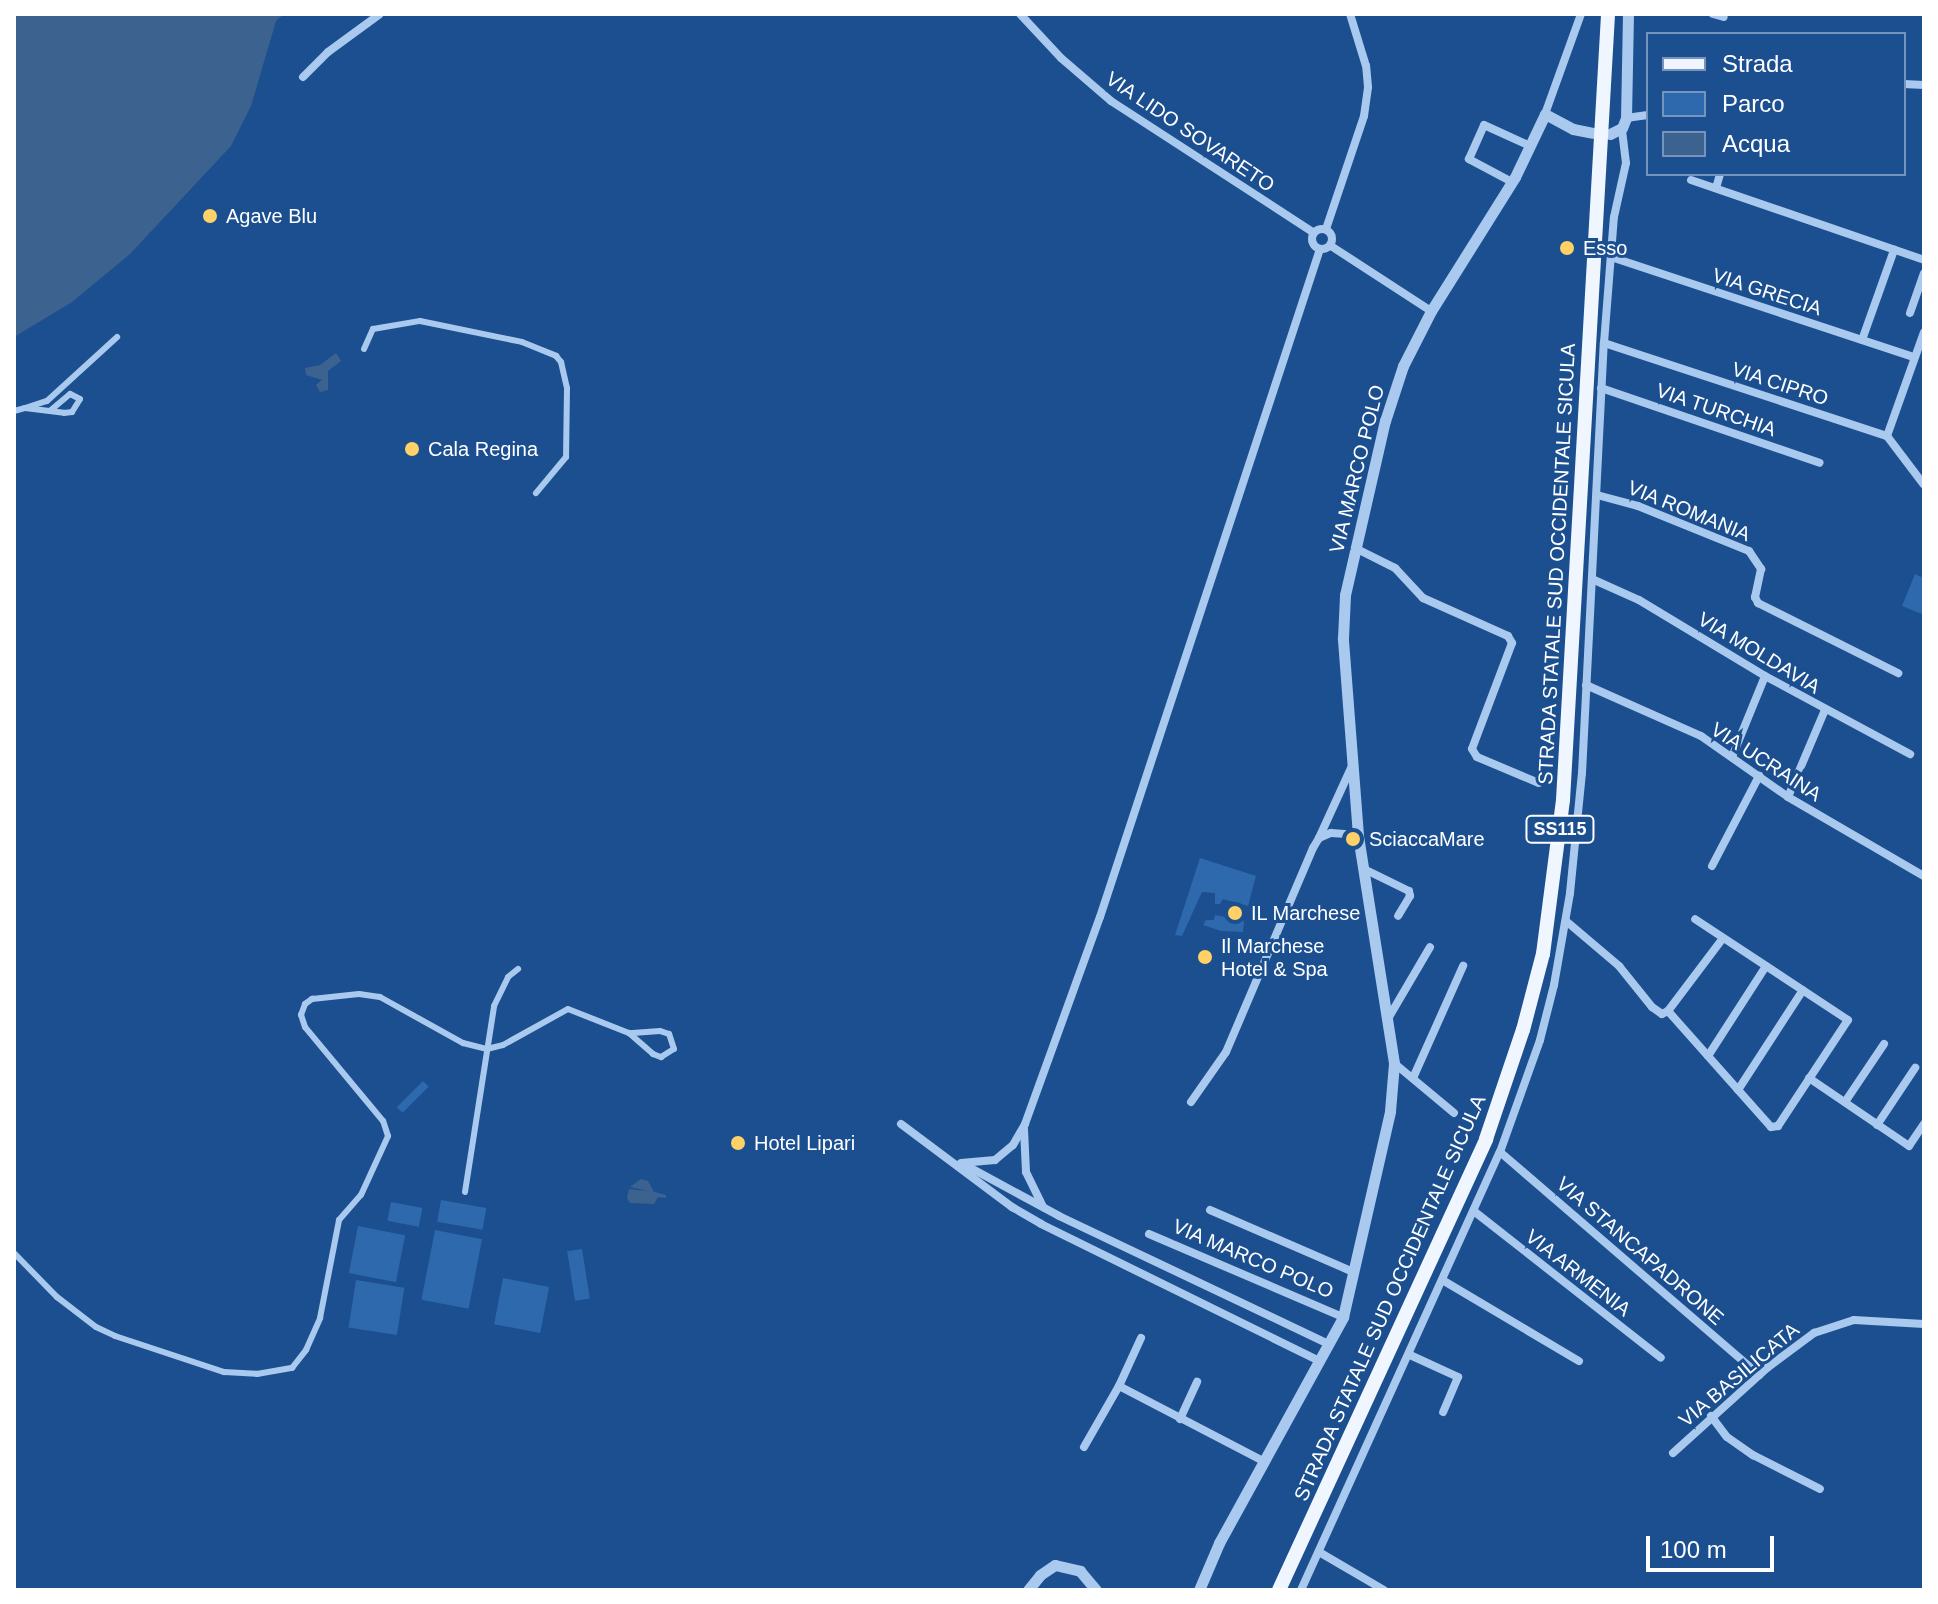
<!DOCTYPE html>
<html>
<head>
<meta charset="utf-8">
<style>
	body { margin:0 }
	#map { position:relative; width:1938px; height:1604px; overflow:hidden; background:#1b4f8f; font-family:Arial,sans-serif }
	div>[style] { position:absolute }
	[style*='--x'] { left:calc(var(--x)*1px); top:calc(var(--y)*1px); width:calc(var(--w)*1px); rotate:calc(var(--a)*1deg) }
	.green>* { inset:0; background:#2e69ad; transform-origin:0 0 }
	.water>* { inset:0; background:#3c6290 }
	.pedestrian>* { height:6px; margin:-3px; padding:0 3px; transform-origin:3px; border-radius:3px; background:#a9c9ee }
	.minor>* { height:8px; margin:-4px; padding:0 4px; transform-origin:4px; border-radius:4px; background:#a9c9ee }
	.minor>.ring { margin:-4px; padding:0; box-sizing:content-box; background:none; border:8px solid #a9c9ee; border-radius:50% }
	.tertiary>* { height:11px; margin:-5.5px; padding:0 5.5px; transform-origin:5.5px; border-radius:5.5px; background:#a9c9ee }
	.primary>* { height:14px; margin:-7px; padding:0 7px; transform-origin:7px; border-radius:7px; background:#f0f6ff }
	.dots>* { width:22px; height:22px; translate:-50% -50%; box-sizing:border-box; border:4px solid #1b4f8f; border-radius:50% }
	span { translate:-50% -50%; white-space:nowrap; text-align:center; line-height:1.15; -webkit-text-stroke:6px #1b4f8f; paint-order:stroke }
	.shield-label span { padding:2px 6px; background:#1b4f8f; border:2px solid; border-radius:6px; -webkit-text-stroke-width:0 }
	.shield-label { font-size:18px; color:#fff; font-weight:700 }
	.street-label { font-size:20px; color:#fff }
	.poi-label { font-size:20px; color:#fff }
	.left { translate:0 -50%; text-align:left }
	.frame { position:absolute; inset:0; border:16px solid #fff; pointer-events:none }
	.legend { position:absolute; left:1646px; top:32px; width:260px; height:144px; box-sizing:border-box; background:#1b4f8f; border:2px solid #7695bc; margin:0; padding:10px 14px; list-style:none; font-size:24px; color:#fff }
	.legend li { display:flex; align-items:center; gap:16px; height:40px }
	.legend b { width:40px; border:2px solid #7695bc }
	.scale { position:absolute; left:1646px; top:1536px; width:128px; height:36px; box-sizing:border-box; border:4px solid #fff; border-top:0; padding-left:10px; font-size:24px; line-height:28px; white-space:nowrap; color:#fff; -webkit-text-stroke:6px #1b4f8f; paint-order:stroke }
</style>
</head>
<body>
<div id="map">
	<div class="green">
		<div style="clip-path:polygon(1915px 574px,1924px 578px,1924px 615px,1902px 606px)"></div>
		<div style="clip-path:polygon(1200px 858px,1256px 876px,1248px 906px,1223px 899px,1220px 904px,1215px 904px,1215px 893px,1202px 892px,1182px 936px,1175px 935px)"></div>
		<div style="clip-path:polygon(1215px 915px,1244px 921px,1243px 932px,1221px 931px,1203px 925px,1206px 920px,1214px 920px)"></div>
		<div style="left:423px;top:1081px;width:8px;height:37px;rotate:45deg"></div>
		<div style="left:441px;top:1200px;width:46px;height:22px;rotate:10deg"></div>
		<div style="left:391px;top:1202px;width:32px;height:19px;rotate:11deg"></div>
		<div style="left:358px;top:1226px;width:48px;height:48px;rotate:11deg"></div>
		<div style="left:435px;top:1230px;width:48px;height:71px;rotate:11deg"></div>
		<div style="left:582px;top:1249px;width:50px;height:15px;rotate:81deg"></div>
		<div style="left:503px;top:1278px;width:47px;height:47px;rotate:11deg"></div>
		<div style="left:356px;top:1280px;width:49px;height:48px;rotate:9deg"></div>
	</div>
	<div class="water">
		<div style="clip-path:polygon(14px 14px,284px 14px,276px 21px,251px 106px,231px 146px,130px 254px,72px 302px,14px 337px)"></div>
		<div style="clip-path:polygon(336px 353px,341px 361px,328px 371px,328px 390px,320px 392px,316px 385px,322px 380px,306px 375px,305px 368px,320px 365px)"></div>
		<div style="clip-path:polygon(641px 1179px,648px 1181px,654px 1192px,666px 1195px,666px 1198px,658px 1197px,654px 1204px,630px 1203px,627px 1198px,629px 1189px,649px 1191px,630px 1187px)"></div>
	</div>
	<div class="pedestrian">
		<div style="--x:364;--y:349;--w:22;--a:-66"></div>
		<div style="--x:373;--y:329;--w:48;--a:-9.7"></div>
		<div style="--x:420;--y:321;--w:104;--a:11.6"></div>
		<div style="--x:522;--y:342;--w:37;--a:22"></div>
		<div style="--x:556;--y:356;--w:8;--a:50"></div>
		<div style="--x:561;--y:362;--w:27;--a:77"></div>
		<div style="--x:567;--y:388;--w:69;--a:90.8"></div>
		<div style="--x:566;--y:457;--w:47;--a:129.8"></div>
		<div style="--x:25;--y:408;--w:23;--a:-18"></div>
		<div style="--x:47;--y:401;--w:95;--a:-42.4"></div>
		<div style="--x:14;--y:411;--w:11;--a:-15"></div>
		<div style="--x:25;--y:408;--w:39;--a:7"></div>
		<div style="--x:64;--y:413;--w:8;--a:-7"></div>
		<div style="--x:72;--y:412;--w:15;--a:-58"></div>
		<div style="--x:80;--y:399;--w:11;--a:-153"></div>
		<div style="--x:70;--y:394;--w:26;--a:140"></div>
		<div style="--x:465;--y:1192;--w:188;--a:-81.1"></div>
		<div style="--x:494;--y:1006;--w:32;--a:-64"></div>
		<div style="--x:508;--y:977;--w:13;--a:-39"></div>
		<div style="--x:14;--y:1253;--w:62;--a:45.7"></div>
		<div style="--x:57;--y:1297;--w:49;--a:37.6"></div>
		<div style="--x:96;--y:1327;--w:21;--a:25"></div>
		<div style="--x:115;--y:1336;--w:115;--a:18.3"></div>
		<div style="--x:224;--y:1372;--w:33;--a:3"></div>
		<div style="--x:257;--y:1374;--w:36;--a:-10"></div>
		<div style="--x:292;--y:1368;--w:23;--a:-52"></div>
		<div style="--x:306;--y:1350;--w:35;--a:-66"></div>
		<div style="--x:320;--y:1318;--w:100;--a:-79"></div>
		<div style="--x:339;--y:1220;--w:33;--a:-49"></div>
		<div style="--x:361;--y:1195;--w:65;--a:-65.4"></div>
		<div style="--x:388;--y:1136;--w:16;--a:-108"></div>
		<div style="--x:383;--y:1121;--w:122;--a:-129.7"></div>
		<div style="--x:305;--y:1027;--w:13;--a:-108"></div>
		<div style="--x:301;--y:1015;--w:12;--a:-70"></div>
		<div style="--x:305;--y:1004;--w:9;--a:-36"></div>
		<div style="--x:312;--y:999;--w:47;--a:-6.1"></div>
		<div style="--x:359;--y:994;--w:21;--a:8"></div>
		<div style="--x:380;--y:997;--w:95;--a:29"></div>
		<div style="--x:463;--y:1043;--w:25;--a:14"></div>
		<div style="--x:487;--y:1049;--w:16;--a:-14"></div>
		<div style="--x:503;--y:1045;--w:74;--a:-29"></div>
		<div style="--x:568;--y:1009;--w:66;--a:21.5"></div>
		<div style="--x:629;--y:1033;--w:32;--a:41"></div>
		<div style="--x:653;--y:1054;--w:9;--a:21"></div>
		<div style="--x:661;--y:1057;--w:15;--a:-32"></div>
		<div style="--x:674;--y:1049;--w:16;--a:-108"></div>
		<div style="--x:669;--y:1034;--w:9;--a:-162"></div>
		<div style="--x:660;--y:1031;--w:31;--a:176"></div>
	</div>
	<div class="minor">
		<div style="--x:1020;--y:14;--w:60;--a:47"></div>
		<div style="--x:1061;--y:58;--w:66;--a:40.7"></div>
		<div style="--x:1111;--y:101;--w:242;--a:33"></div>
		<div style="--x:1713;--y:14;--w:11;--a:15"></div>
		<div style="--x:303;--y:77;--w:35;--a:-45"></div>
		<div style="--x:328;--y:52;--w:64;--a:-36.2"></div>
		<div style="--x:1904;--y:84;--w:20;--a:3"></div>
		<div style="--x:1545;--y:114;--w:106;--a:-70.2"></div>
		<div style="--x:1626;--y:118;--w:22;--a:-8"></div>
		<div style="--x:1691;--y:180;--w:246;--a:18.9"></div>
		<div style="--x:1512;--y:182;--w:49;--a:-151.9"></div>
		<div style="--x:1469;--y:159;--w:37;--a:-66"></div>
		<div style="--x:1484;--y:125;--w:51;--a:24.5"></div>
		<div style="--x:1716;--y:188;--w:15;--a:-74"></div>
		<div class="ring" style="left:1312px;top:229px;width:12px;height:12px"></div>
		<div style="--x:1326;--y:229;--w:119;--a:-71.4"></div>
		<div style="--x:1364;--y:116;--w:29;--a:-82"></div>
		<div style="--x:1368;--y:87;--w:21;--a:-95"></div>
		<div style="--x:1366;--y:66;--w:54;--a:-107.1"></div>
		<div style="--x:1331;--y:246;--w:119;--a:33"></div>
		<div style="--x:1611;--y:257;--w:319;--a:18.3"></div>
		<div style="--x:1910;--y:313;--w:42;--a:-70.7"></div>
		<div style="--x:1862;--y:340;--w:96;--a:-70.4"></div>
		<div style="--x:1604;--y:343;--w:298;--a:18.2"></div>
		<div style="--x:1887;--y:436;--w:61;--a:52.9"></div>
		<div style="--x:1601;--y:388;--w:231;--a:18.9"></div>
		<div style="--x:1887;--y:436;--w:110;--a:-70.4"></div>
		<div style="--x:1597;--y:495;--w:42;--a:15"></div>
		<div style="--x:1638;--y:506;--w:120;--a:22.1"></div>
		<div style="--x:1749;--y:551;--w:22;--a:56"></div>
		<div style="--x:1761;--y:569;--w:29;--a:102"></div>
		<div style="--x:1755;--y:597;--w:7;--a:63"></div>
		<div style="--x:1758;--y:603;--w:157;--a:26.6"></div>
		<div style="--x:1355;--y:548;--w:45;--a:26.6"></div>
		<div style="--x:1395;--y:568;--w:41;--a:47"></div>
		<div style="--x:1423;--y:598;--w:93;--a:24.1"></div>
		<div style="--x:1508;--y:636;--w:8;--a:60"></div>
		<div style="--x:1512;--y:643;--w:113;--a:110.7"></div>
		<div style="--x:1472;--y:749;--w:9;--a:58"></div>
		<div style="--x:1477;--y:757;--w:67;--a:22.8"></div>
		<div style="--x:1592;--y:579;--w:51;--a:24.1"></div>
		<div style="--x:1639;--y:600;--w:147;--a:31.1"></div>
		<div style="--x:1765;--y:676;--w:165;--a:28.3"></div>
		<div style="--x:1586;--y:685;--w:126;--a:23.9"></div>
		<div style="--x:1701;--y:736;--w:106;--a:35"></div>
		<div style="--x:1788;--y:797;--w:157;--a:30.2"></div>
		<div style="--x:1732;--y:757;--w:87;--a:-67.8"></div>
		<div style="--x:1788;--y:797;--w:95;--a:-67"></div>
		<div style="--x:1319;--y:838;--w:77;--a:-65.4"></div>
		<div style="--x:1712;--y:866;--w:102;--a:-62.4"></div>
		<div style="--x:1364;--y:869;--w:50;--a:26.1"></div>
		<div style="--x:1409;--y:891;--w:5;--a:79"></div>
		<div style="--x:1410;--y:896;--w:23;--a:121"></div>
		<div style="--x:1566;--y:921;--w:70;--a:40.3"></div>
		<div style="--x:1619;--y:966;--w:53;--a:51.2"></div>
		<div style="--x:1652;--y:1007;--w:12;--a:35"></div>
		<div style="--x:1662;--y:1014;--w:7;--a:-27"></div>
		<div style="--x:1668;--y:1011;--w:91;--a:-53"></div>
		<div style="--x:1668;--y:1011;--w:155;--a:48.4"></div>
		<div style="--x:1771;--y:1127;--w:7;--a:-8"></div>
		<div style="--x:1778;--y:1126;--w:127;--a:-56.6"></div>
		<div style="--x:1848;--y:1020;--w:183;--a:-146.6"></div>
		<div style="--x:1389;--y:1017;--w:81;--a:-59.6"></div>
		<div style="--x:1708;--y:1056;--w:107;--a:-57.2"></div>
		<div style="--x:1394;--y:1063;--w:78;--a:39.8"></div>
		<div style="--x:1413;--y:1078;--w:123;--a:-65.9"></div>
		<div style="--x:1809;--y:1078;--w:121;--a:34.2"></div>
		<div style="--x:1909;--y:1146;--w:27;--a:-56"></div>
		<div style="--x:1738;--y:1090;--w:119;--a:-57"></div>
		<div style="--x:1191;--y:1102;--w:61;--a:-55"></div>
		<div style="--x:1226;--y:1052;--w:222;--a:-66.9"></div>
		<div style="--x:1313;--y:848;--w:12;--a:-59"></div>
		<div style="--x:1319;--y:838;--w:13;--a:-23"></div>
		<div style="--x:1331;--y:833;--w:27;--a:4"></div>
		<div style="--x:1845;--y:1102;--w:70;--a:-56.1"></div>
		<div style="--x:901;--y:1124;--w:139;--a:36.8"></div>
		<div style="--x:1012;--y:1207;--w:34;--a:30"></div>
		<div style="--x:1041;--y:1224;--w:310;--a:26.2"></div>
		<div style="--x:1877;--y:1125;--w:69;--a:-56.3"></div>
		<div style="--x:1024;--y:1129;--w:43;--a:87.3"></div>
		<div style="--x:1026;--y:1172;--w:39;--a:64"></div>
		<div style="--x:1500;--y:1152;--w:342;--a:40.7"></div>
		<div style="--x:961;--y:1163;--w:34;--a:-5"></div>
		<div style="--x:995;--y:1160;--w:23;--a:-40"></div>
		<div style="--x:1013;--y:1145;--w:24;--a:-60"></div>
		<div style="--x:1025;--y:1124;--w:220;--a:-70.1"></div>
		<div style="--x:1100;--y:917;--w:703;--a:-71.77"></div>
		<div style="--x:967;--y:1166;--w:105;--a:28.5"></div>
		<div style="--x:1059;--y:1216;--w:298;--a:25.4"></div>
		<div style="--x:1210;--y:1210;--w:156;--a:23.4"></div>
		<div style="--x:1475;--y:1212;--w:236;--a:38.1"></div>
		<div style="--x:1149;--y:1234;--w:211;--a:23.2"></div>
		<div style="--x:1444;--y:1281;--w:157;--a:30.7"></div>
		<div style="--x:1410;--y:1355;--w:53;--a:24.6"></div>
		<div style="--x:1458;--y:1377;--w:38;--a:113"></div>
		<div style="--x:1119;--y:1386;--w:53;--a:-65.4"></div>
		<div style="--x:1711;--y:1416;--w:26;--a:53"></div>
		<div style="--x:1727;--y:1437;--w:32;--a:35"></div>
		<div style="--x:1753;--y:1455;--w:75;--a:26.9"></div>
		<div style="--x:1180;--y:1419;--w:41;--a:-65.3"></div>
		<div style="--x:1084;--y:1447;--w:70;--a:-60.2"></div>
		<div style="--x:1119;--y:1386;--w:162;--a:27.5"></div>
		<div style="--x:1673;--y:1453;--w:127;--a:-42.1"></div>
		<div style="--x:1767;--y:1368;--w:59;--a:-36.7"></div>
		<div style="--x:1814;--y:1333;--w:42;--a:-18"></div>
		<div style="--x:1854;--y:1320;--w:70;--a:3.3"></div>
		<div style="--x:1319;--y:1552;--w:75;--a:30.3"></div>
		<div style="--x:1301;--y:1590;--w:481;--a:-65.6"></div>
		<div style="--x:1500;--y:1152;--w:119;--a:-70.3"></div>
		<div style="--x:1540;--y:1040;--w:57;--a:-75.7"></div>
		<div style="--x:1554;--y:985;--w:93;--a:-80.1"></div>
		<div style="--x:1570;--y:893;--w:121;--a:-84.3"></div>
		<div style="--x:1582;--y:773;--w:431;--a:-87.1"></div>
		<div style="--x:1604;--y:343;--w:126;--a:-85.5"></div>
		<div style="--x:1614;--y:217;--w:55;--a:-77.5"></div>
		<div style="--x:1626;--y:163;--w:35;--a:-97"></div>
	</div>
	<div class="tertiary">
		<div style="--x:1610;--y:134;--w:13;--a:-27"></div>
		<div style="--x:1622;--y:128;--w:11;--a:-68"></div>
		<div style="--x:1626;--y:118;--w:104;--a:-88.9"></div>
		<div style="--x:1028;--y:1590;--w:19;--a:-51"></div>
		<div style="--x:1040;--y:1575;--w:18;--a:-34"></div>
		<div style="--x:1055;--y:1565;--w:26;--a:13"></div>
		<div style="--x:1080;--y:1571;--w:25;--a:50"></div>
		<div style="--x:1199;--y:1590;--w:51;--a:-66.9"></div>
		<div style="--x:1219;--y:1543;--w:258;--a:-61.2"></div>
		<div style="--x:1343;--y:1317;--w:211;--a:-77.1"></div>
		<div style="--x:1390;--y:1111;--w:48;--a:-85.2"></div>
		<div style="--x:1394;--y:1063;--w:231;--a:-99"></div>
		<div style="--x:1358;--y:835;--w:198;--a:-94.4"></div>
		<div style="--x:1343;--y:638;--w:43;--a:-87.3"></div>
		<div style="--x:1345;--y:595;--w:179;--a:-77.1"></div>
		<div style="--x:1385;--y:421;--w:58;--a:-71.9"></div>
		<div style="--x:1403;--y:366;--w:62;--a:-63"></div>
		<div style="--x:1431;--y:311;--w:158;--a:-57.9"></div>
		<div style="--x:1515;--y:177;--w:70;--a:-64.5"></div>
		<div style="--x:1545;--y:114;--w:32;--a:28"></div>
		<div style="--x:1573;--y:129;--w:20;--a:11"></div>
	</div>
	<div class="primary">
		<div style="--x:1279;--y:1590;--w:496;--a:-65.3"></div>
		<div style="--x:1486;--y:1139;--w:115;--a:-71.3"></div>
		<div style="--x:1523;--y:1030;--w:79;--a:-75.3"></div>
		<div style="--x:1543;--y:954;--w:155;--a:-82.6"></div>
		<div style="--x:1563;--y:800;--w:787;--a:-86.72"></div>
	</div>
	<div class="dots">
		<div style="left:210px;top:216px;background:#ffd166"></div>
		<div style="left:1567px;top:248px;background:#ffd166"></div>
		<div style="left:412px;top:449px;background:#ffd166"></div>
		<div style="left:1353px;top:839px;background:#ffd166"></div>
		<div style="left:1235px;top:913px;background:#ffd166"></div>
		<div style="left:1205px;top:957px;background:#ffd166"></div>
		<div style="left:738px;top:1143px;background:#ffd166"></div>
	</div>
	<div class="shield-label">
		<span style="left:1560px;top:829px">SS115</span>
	</div>
	<div class="street-label">
		<span style="left:1190px;top:132px;rotate:34deg">VIA LIDO SOVARETO</span>
		<span style="left:1767px;top:292px;rotate:18deg">VIA GRECIA</span>
		<span style="left:1780px;top:384px;rotate:18deg">VIA CIPRO</span>
		<span style="left:1716px;top:410px;rotate:19deg">VIA TURCHIA</span>
		<span style="left:1357px;top:469px;rotate:-76deg">VIA MARCO POLO</span>
		<span style="left:1689px;top:511px;rotate:22deg">VIA ROMANIA</span>
		<span style="left:1557px;top:564px;rotate:-87deg">STRADA STATALE SUD OCCIDENTALE SICULA</span>
		<span style="left:1759px;top:653px;rotate:31deg">VIA MOLDAVIA</span>
		<span style="left:1766px;top:762px;rotate:33deg">VIA UCRAINA</span>
		<span style="left:1640px;top:1251px;rotate:41deg">VIA STANCAPADRONE</span>
		<span style="left:1253px;top:1259px;rotate:23deg">VIA MARCO POLO</span>
		<span style="left:1578px;top:1273px;rotate:38deg">VIA ARMENIA</span>
		<span style="left:1390px;top:1298px;rotate:-66deg">STRADA STATALE SUD OCCIDENTALE SICULA</span>
		<span style="left:1739px;top:1375px;rotate:-40deg">VIA BASILICATA</span>
	</div>
	<div class="poi-label">
		<span class="left" style="left:226px;top:216px">Agave Blu</span>
		<span class="left" style="left:1583px;top:248px">Esso</span>
		<span class="left" style="left:428px;top:449px">Cala Regina</span>
		<span class="left" style="left:1369px;top:839px">SciaccaMare</span>
		<span class="left" style="left:1251px;top:913px">IL Marchese</span>
		<span class="left" style="left:1221px;top:958px">Il Marchese<br>Hotel &amp; Spa</span>
		<span class="left" style="left:754px;top:1143px">Hotel Lipari</span>
	</div>
	<div class="frame"></div>
	<ul class="legend">
	<li><b style="height:10px;background:#f0f6ff"></b>Strada</li>
	<li><b style="height:22px;background:#2e69ad"></b>Parco</li>
	<li><b style="height:22px;background:#3c6290"></b>Acqua</li>
	</ul>
	<div class="scale">100 m</div>
</div>
</body>
</html>
